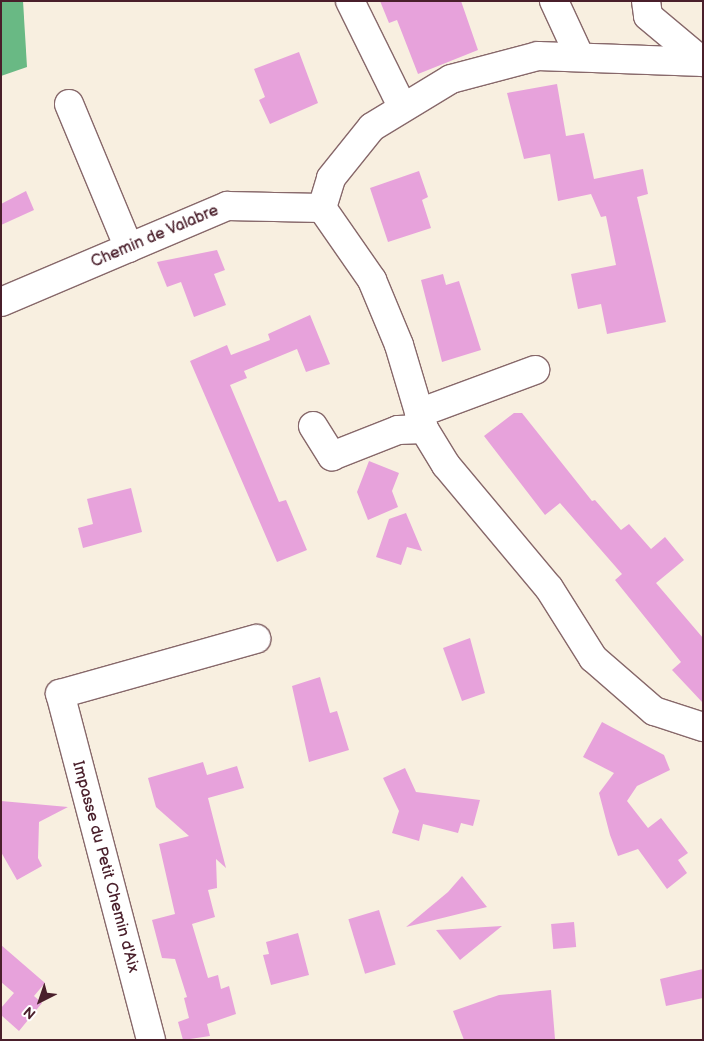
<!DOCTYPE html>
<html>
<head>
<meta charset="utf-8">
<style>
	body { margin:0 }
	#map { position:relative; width:704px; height:1041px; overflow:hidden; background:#f8efe0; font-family:"Balsamiq Sans",sans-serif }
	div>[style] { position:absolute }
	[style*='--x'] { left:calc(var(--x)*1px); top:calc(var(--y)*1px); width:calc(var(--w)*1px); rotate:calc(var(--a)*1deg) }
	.forest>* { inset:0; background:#69b984 }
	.building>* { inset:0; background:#e7a2db; transform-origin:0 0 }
	.roads { filter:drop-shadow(1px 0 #87686a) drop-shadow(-1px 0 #87686a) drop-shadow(0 1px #87686a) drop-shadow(0 -1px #87686a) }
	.minor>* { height:28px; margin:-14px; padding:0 14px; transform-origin:14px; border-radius:14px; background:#fff }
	span { translate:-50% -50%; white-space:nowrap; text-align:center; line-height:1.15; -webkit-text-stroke:5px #fff; paint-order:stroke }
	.street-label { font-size:16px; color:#4a1f2b }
	.frame { position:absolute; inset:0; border:2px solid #4a1f2b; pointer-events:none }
	.north { position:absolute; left:15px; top:976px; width:50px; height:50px; -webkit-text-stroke:4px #fff; paint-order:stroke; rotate:221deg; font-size:14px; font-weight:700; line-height:20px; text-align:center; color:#4a1f2b }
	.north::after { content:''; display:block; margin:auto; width:18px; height:22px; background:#4a1f2b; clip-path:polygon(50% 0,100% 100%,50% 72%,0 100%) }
</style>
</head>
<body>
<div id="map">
	<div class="forest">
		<div style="clip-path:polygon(1px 1px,23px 1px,27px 67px,1px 76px)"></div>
	</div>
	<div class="building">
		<div style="clip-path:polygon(380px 1px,461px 1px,478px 50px,418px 74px,397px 20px,389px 23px)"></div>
		<div style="clip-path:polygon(299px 52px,318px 103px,270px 124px,259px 100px,265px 97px,254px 69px)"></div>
		<div style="clip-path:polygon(557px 84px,566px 136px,584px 133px,594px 179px,643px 169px,648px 194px,637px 197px,666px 322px,607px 334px,601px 304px,578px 309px,571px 274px,616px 265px,606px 216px,601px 217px,591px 194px,558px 201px,550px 154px,524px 159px,507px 93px)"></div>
		<div style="clip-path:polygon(419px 171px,428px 197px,422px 200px,431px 228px,388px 242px,370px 188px)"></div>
		<div style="clip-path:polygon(26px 191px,34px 210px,1px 225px,1px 204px)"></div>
		<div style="clip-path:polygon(217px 250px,225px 270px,214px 274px,226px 305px,194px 317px,181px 282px,167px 287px,157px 262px)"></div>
		<div style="clip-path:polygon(443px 274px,446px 285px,459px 281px,481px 350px,442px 362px,421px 280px)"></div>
		<div style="clip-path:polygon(310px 315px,330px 364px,306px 372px,297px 349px,244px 371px,247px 378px,230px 385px,279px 502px,286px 500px,307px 550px,277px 562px,190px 361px,227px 345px,231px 355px,270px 340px,268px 334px)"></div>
		<div style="clip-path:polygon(514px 413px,522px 413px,592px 501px,595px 500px,621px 530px,629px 524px,651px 549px,665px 537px,684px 560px,656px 583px,703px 638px,703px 703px,672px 670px,681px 662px,615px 580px,622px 574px,560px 503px,545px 515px,484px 436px)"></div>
		<div style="clip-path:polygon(369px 461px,399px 473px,392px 491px,398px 507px,368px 520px,357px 492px)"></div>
		<div style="clip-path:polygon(131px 488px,142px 532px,83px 548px,78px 528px,93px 524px,87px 499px)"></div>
		<div style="clip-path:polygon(406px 513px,422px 551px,407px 547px,401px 565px,376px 557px,389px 519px)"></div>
		<div style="clip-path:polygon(470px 638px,485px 693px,462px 701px,443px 648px)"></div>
		<div style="clip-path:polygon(320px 677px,330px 713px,337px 711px,349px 750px,309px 762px,292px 686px)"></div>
		<div style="clip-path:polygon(602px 722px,664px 755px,670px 770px,637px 786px,627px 801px,648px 828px,661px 818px,688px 853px,678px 860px,687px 873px,667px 889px,638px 849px,618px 856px,610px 835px,599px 793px,614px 773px,583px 757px)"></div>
		<div style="clip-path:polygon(203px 762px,207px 775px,237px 766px,244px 788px,208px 798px,226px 868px,216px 859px,217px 888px,208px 890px,215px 917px,192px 924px,208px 978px,218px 975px,221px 989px,229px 986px,236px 1014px,207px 1024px,210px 1036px,183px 1040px,178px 1022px,189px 1018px,184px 998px,187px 997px,175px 959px,162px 958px,152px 920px,175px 914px,159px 844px,189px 836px,156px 807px,148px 778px)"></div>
		<div style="clip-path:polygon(405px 768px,416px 792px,480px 800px,473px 826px,461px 823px,458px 833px,423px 824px,419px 841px,392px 833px,399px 811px,383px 778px)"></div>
		<div style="clip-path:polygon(1px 801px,68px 807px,39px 822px,38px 858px,42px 866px,17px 880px,1px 852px)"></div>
		<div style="clip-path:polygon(462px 876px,487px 907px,406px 927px,448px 892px)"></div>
		<div style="left:379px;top:910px;width:57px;height:32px;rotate:73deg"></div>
		<div style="left:574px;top:922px;width:25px;height:23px;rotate:85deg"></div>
		<div style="clip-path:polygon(502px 926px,460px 960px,436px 930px)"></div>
		<div style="clip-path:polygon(298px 933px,309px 975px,271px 985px,263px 955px,269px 954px,266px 942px)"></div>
		<div style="clip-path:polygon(1px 945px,45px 983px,34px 996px,42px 1003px,19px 1031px,1px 1015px,1px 1008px,14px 993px,1px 982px)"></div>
		<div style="clip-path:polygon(703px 969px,703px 998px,666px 1006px,660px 979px)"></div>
		<div style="clip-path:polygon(551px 990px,555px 1039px,464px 1040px,453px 1011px,499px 995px)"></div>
	</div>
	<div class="roads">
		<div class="minor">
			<div style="--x:350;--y:1;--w:117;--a:63.7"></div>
			<div style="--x:554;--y:1;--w:60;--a:65.2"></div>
			<div style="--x:646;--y:1;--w:15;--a:82"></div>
			<div style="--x:648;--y:16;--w:72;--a:39.9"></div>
			<div style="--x:69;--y:104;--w:156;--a:67.4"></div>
			<div style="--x:322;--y:208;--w:88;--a:55.2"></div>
			<div style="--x:372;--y:280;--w:70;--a:67.4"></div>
			<div style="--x:399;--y:345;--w:88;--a:73.4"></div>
			<div style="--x:424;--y:429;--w:42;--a:58.6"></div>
			<div style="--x:446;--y:465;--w:160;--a:50.1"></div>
			<div style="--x:549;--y:588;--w:83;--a:57.8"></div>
			<div style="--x:593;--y:658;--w:81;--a:41"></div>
			<div style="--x:654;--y:711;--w:52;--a:18.1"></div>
			<div style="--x:1;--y:302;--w:246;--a:-23"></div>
			<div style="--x:227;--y:206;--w:95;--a:1.2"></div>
			<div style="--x:322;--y:208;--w:31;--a:-73"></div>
			<div style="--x:331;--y:178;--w:65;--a:-51.2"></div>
			<div style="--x:372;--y:127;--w:92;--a:-31.3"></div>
			<div style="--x:451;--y:79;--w:90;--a:-14.8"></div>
			<div style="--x:538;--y:56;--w:165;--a:2.1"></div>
			<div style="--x:419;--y:413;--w:124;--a:-20.3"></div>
			<div style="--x:313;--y:426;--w:36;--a:58"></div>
			<div style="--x:332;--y:456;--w:71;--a:-21.5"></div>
			<div style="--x:398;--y:430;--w:26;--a:-2"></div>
			<div style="--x:151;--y:1040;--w:358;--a:-104.7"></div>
			<div style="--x:60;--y:694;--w:204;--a:-15.7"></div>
		</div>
	</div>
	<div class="street-label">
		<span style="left:155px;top:237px;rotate:-23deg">Chemin de Valabre</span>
		<span style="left:105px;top:867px;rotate:75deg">Impasse du Petit Chemin d'Aix</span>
	</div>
	<div class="frame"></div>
	<div class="north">N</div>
</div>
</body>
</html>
